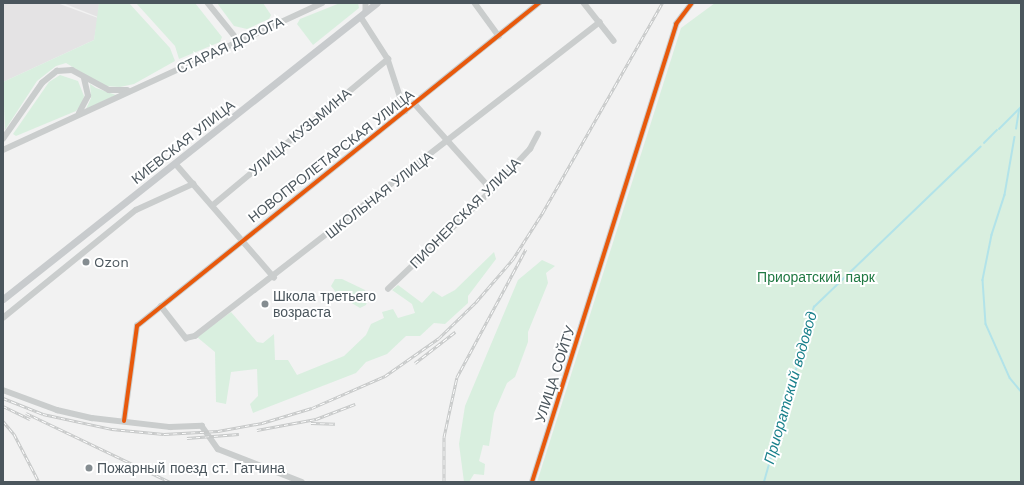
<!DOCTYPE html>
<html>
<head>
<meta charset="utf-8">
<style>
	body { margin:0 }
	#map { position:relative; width:1024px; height:485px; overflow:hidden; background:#f2f2f2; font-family:"Work Sans",sans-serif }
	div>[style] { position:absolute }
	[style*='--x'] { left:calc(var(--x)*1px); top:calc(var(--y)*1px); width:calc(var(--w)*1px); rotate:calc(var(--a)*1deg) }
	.education>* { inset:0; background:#e4e3e4 }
	.green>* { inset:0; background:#d9efdf }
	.stream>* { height:1.5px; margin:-0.75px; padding:0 0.75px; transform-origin:0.75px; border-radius:0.75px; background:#b2e3e9 }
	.minor>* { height:5.5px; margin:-2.75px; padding:0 2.75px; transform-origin:2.75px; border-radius:2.75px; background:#cacdcd }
	.major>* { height:7px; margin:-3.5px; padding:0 3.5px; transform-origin:3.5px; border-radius:3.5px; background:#c8cbcd }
	.rail>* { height:3px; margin-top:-1.5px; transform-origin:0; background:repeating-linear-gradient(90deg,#fff 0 4.5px,#c6c8c8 0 9px); box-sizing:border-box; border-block:1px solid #c6c8c8 }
	.cycleway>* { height:4px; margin:-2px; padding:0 2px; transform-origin:2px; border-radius:2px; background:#e8590c }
	.dots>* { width:11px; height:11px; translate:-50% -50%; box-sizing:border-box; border:2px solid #fff; border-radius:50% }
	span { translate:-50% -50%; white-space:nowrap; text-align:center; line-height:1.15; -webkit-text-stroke:4px #fff; paint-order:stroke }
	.street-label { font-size:14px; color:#4b565d }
	.poi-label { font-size:14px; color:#4b565d }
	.left { translate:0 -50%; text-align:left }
	.park-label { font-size:14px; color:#207943 }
	.water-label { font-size:15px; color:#19808b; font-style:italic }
	.frame { position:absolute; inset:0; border:4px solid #4b565d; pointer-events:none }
</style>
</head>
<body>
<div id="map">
	<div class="education">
		<div style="clip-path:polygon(3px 3px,57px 3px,98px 18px,94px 40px,3px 82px)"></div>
		<div style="clip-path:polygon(63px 3px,99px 3px,98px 17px)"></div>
	</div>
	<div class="green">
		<div style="clip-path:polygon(99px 3px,129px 3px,170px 48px,175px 61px,134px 84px,120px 87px,104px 86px,66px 63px,56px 66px,37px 81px,5px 130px,3px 82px,94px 40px)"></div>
		<div style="clip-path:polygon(136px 3px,195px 3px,222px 37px,220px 42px,179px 59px,175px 46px)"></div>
		<div style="clip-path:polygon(217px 3px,263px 3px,271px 15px,269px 19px,247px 29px,234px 26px)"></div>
		<div style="clip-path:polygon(340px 3px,358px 3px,359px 8px,313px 45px,297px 24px,300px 19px)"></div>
		<div style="clip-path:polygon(715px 3px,1021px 3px,1021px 482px,537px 482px,681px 28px)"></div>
		<div style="clip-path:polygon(60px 75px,78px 81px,84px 96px,82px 104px,76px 111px,16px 136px,13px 134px,49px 82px)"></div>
		<div style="clip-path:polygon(90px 84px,96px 88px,116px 95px,86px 109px,91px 98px)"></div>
		<div style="clip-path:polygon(494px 252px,496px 259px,468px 296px,468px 303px,445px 324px,434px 323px,420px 336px,406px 336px,387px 354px,366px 362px,356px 373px,253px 413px,250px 404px,258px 396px,257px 369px,231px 372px,226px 404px,216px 402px,215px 352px,197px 337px,231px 312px,257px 342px,263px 343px,274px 334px,275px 360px,288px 360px,297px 375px,344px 356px,366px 335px,371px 324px,384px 318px,382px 312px,393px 309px,398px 318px,415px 313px,412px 304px,392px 290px,398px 285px,422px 303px,433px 291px,442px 297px,455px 290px)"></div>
		<div style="clip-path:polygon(542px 260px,555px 266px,546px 273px,548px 283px,528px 332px,528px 342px,515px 377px,507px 383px,494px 413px,489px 446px,483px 445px,479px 461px,485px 464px,484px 475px,474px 474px,469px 482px,464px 482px,459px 444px,465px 406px,518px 280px)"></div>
		<div style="clip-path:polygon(335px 279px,342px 279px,365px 290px,368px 299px,366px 305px,360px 308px,338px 295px,331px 286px)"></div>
	</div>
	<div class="stream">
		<div style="--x:999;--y:129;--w:31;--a:-45"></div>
		<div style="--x:1016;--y:129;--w:19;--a:-81"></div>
		<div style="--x:1015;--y:137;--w:59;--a:99.8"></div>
		<div style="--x:1005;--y:195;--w:42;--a:108"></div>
		<div style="--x:992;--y:235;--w:46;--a:101.3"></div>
		<div style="--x:983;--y:280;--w:44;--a:86.1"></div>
		<div style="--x:986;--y:324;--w:59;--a:66"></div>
		<div style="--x:1010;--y:378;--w:17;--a:50"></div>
		<div style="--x:984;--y:143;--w:18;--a:-45"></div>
		<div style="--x:764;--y:482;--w:182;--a:-74.1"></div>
		<div style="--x:814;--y:307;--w:231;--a:-43.9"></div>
	</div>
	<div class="minor">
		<div style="--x:208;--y:3;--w:48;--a:51"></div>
		<div style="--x:366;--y:3;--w:9;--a:90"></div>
		<div style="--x:475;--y:3;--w:41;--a:54"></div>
		<div style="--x:584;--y:3;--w:48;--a:51.7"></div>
		<div style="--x:361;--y:17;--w:50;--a:57.3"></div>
		<div style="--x:388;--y:59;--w:55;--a:71.9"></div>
		<div style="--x:415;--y:104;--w:115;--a:48.2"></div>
		<div style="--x:79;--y:113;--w:19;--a:-62"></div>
		<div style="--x:88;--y:96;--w:18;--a:-103"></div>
		<div style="--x:3;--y:139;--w:68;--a:-55.1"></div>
		<div style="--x:42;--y:83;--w:19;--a:-39"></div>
		<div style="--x:57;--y:71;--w:15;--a:-4"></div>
		<div style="--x:72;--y:70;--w:42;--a:28.4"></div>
		<div style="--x:109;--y:90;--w:18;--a:0"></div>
		<div style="--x:3;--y:150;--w:351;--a:-24.7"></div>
		<div style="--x:176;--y:164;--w:150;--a:49.1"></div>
		<div style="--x:213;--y:205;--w:228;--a:-39.8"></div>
		<div style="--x:388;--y:289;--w:144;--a:-43.6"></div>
		<div style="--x:492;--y:190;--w:56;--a:-47.2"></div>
		<div style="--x:530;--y:149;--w:17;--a:-62"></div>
		<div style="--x:161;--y:306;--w:41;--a:52"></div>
		<div style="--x:186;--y:338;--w:9;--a:-13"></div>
		<div style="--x:195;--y:336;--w:512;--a:-37.79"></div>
		<div style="--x:3;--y:318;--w:171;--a:-39.1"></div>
		<div style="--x:136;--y:210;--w:63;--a:-24.5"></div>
		<div style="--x:3;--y:390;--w:58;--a:20.3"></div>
		<div style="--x:57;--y:410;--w:36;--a:13"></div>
		<div style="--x:92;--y:418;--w:79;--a:6.6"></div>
		<div style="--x:170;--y:427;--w:32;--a:-2"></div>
		<div style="--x:202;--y:426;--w:28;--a:55"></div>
		<div style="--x:218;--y:449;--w:90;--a:21.4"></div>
		<div style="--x:124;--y:421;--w:96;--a:-82.2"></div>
		<div style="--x:137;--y:326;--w:516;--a:-38.78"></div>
		<div style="--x:532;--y:482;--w:480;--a:-72.5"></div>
		<div style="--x:676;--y:24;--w:26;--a:-53"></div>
	</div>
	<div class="major">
		<div style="--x:3;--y:299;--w:477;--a:-38.4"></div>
	</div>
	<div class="rail">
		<div style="--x:415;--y:363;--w:51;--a:-37.8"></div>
		<div style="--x:3;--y:398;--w:43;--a:21.8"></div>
		<div style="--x:43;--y:414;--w:71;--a:12.3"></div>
		<div style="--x:112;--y:429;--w:52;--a:5.5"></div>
		<div style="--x:164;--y:434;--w:54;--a:-3.2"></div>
		<div style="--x:218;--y:431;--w:45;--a:-10.3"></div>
		<div style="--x:262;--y:423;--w:52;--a:-16.7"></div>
		<div style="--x:312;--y:408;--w:80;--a:-23.7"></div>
		<div style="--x:385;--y:376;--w:66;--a:-35.1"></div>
		<div style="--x:439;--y:338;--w:52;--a:-44.2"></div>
		<div style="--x:476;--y:302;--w:57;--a:-49.3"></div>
		<div style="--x:513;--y:259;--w:56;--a:-57.4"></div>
		<div style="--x:543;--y:212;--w:241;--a:-60.3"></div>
		<div style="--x:3;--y:406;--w:30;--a:26"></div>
		<div style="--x:26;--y:413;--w:160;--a:25.6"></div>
		<div style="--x:3;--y:421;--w:17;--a:50"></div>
		<div style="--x:14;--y:434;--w:54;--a:62.5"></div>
		<div style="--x:311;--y:423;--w:24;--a:2"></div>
		<div style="--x:257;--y:430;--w:60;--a:-10.6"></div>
		<div style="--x:316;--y:419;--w:42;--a:-21"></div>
		<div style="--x:187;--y:438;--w:52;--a:-4.4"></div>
		<div style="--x:444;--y:482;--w:45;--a:-90"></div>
		<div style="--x:444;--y:437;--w:61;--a:-77.8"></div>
		<div style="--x:457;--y:377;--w:145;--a:-61.7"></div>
	</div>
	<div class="cycleway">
		<div style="--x:124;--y:421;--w:96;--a:-82.2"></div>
		<div style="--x:137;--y:326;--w:516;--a:-38.78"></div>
		<div style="--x:532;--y:482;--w:480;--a:-72.5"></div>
		<div style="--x:676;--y:24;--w:26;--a:-53"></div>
	</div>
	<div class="dots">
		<div style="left:86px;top:262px;background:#858d91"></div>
		<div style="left:265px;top:304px;background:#858d91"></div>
		<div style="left:89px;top:468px;background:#858d91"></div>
	</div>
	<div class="street-label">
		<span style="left:230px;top:45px;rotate:-25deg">СТАРАЯ ДОРОГА</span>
		<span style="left:300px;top:132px;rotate:-40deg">УЛИЦА КУЗЬМИНА</span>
		<span style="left:183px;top:142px;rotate:-38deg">КИЕВСКАЯ УЛИЦА</span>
		<span style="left:331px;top:156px;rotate:-38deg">НОВОПРОЛЕТАРСКАЯ УЛИЦА</span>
		<span style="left:379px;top:195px;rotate:-38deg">ШКОЛЬНАЯ УЛИЦА</span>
		<span style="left:465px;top:213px;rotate:-45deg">ПИОНЕРСКАЯ УЛИЦА</span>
		<span style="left:555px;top:374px;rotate:-72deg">УЛИЦА СОЙТУ</span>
	</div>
	<div class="poi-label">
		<span class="left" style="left:94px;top:262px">Ozon</span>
		<span class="left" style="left:273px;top:304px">Школа третьего<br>возраста</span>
		<span class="left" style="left:97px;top:468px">Пожарный поезд ст. Гатчина</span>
	</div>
	<div class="park-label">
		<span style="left:816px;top:277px">Приоратский парк</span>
	</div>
	<div class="water-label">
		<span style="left:791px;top:388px;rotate:-74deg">Приоратский водовод</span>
	</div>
	<div class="frame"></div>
</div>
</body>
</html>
